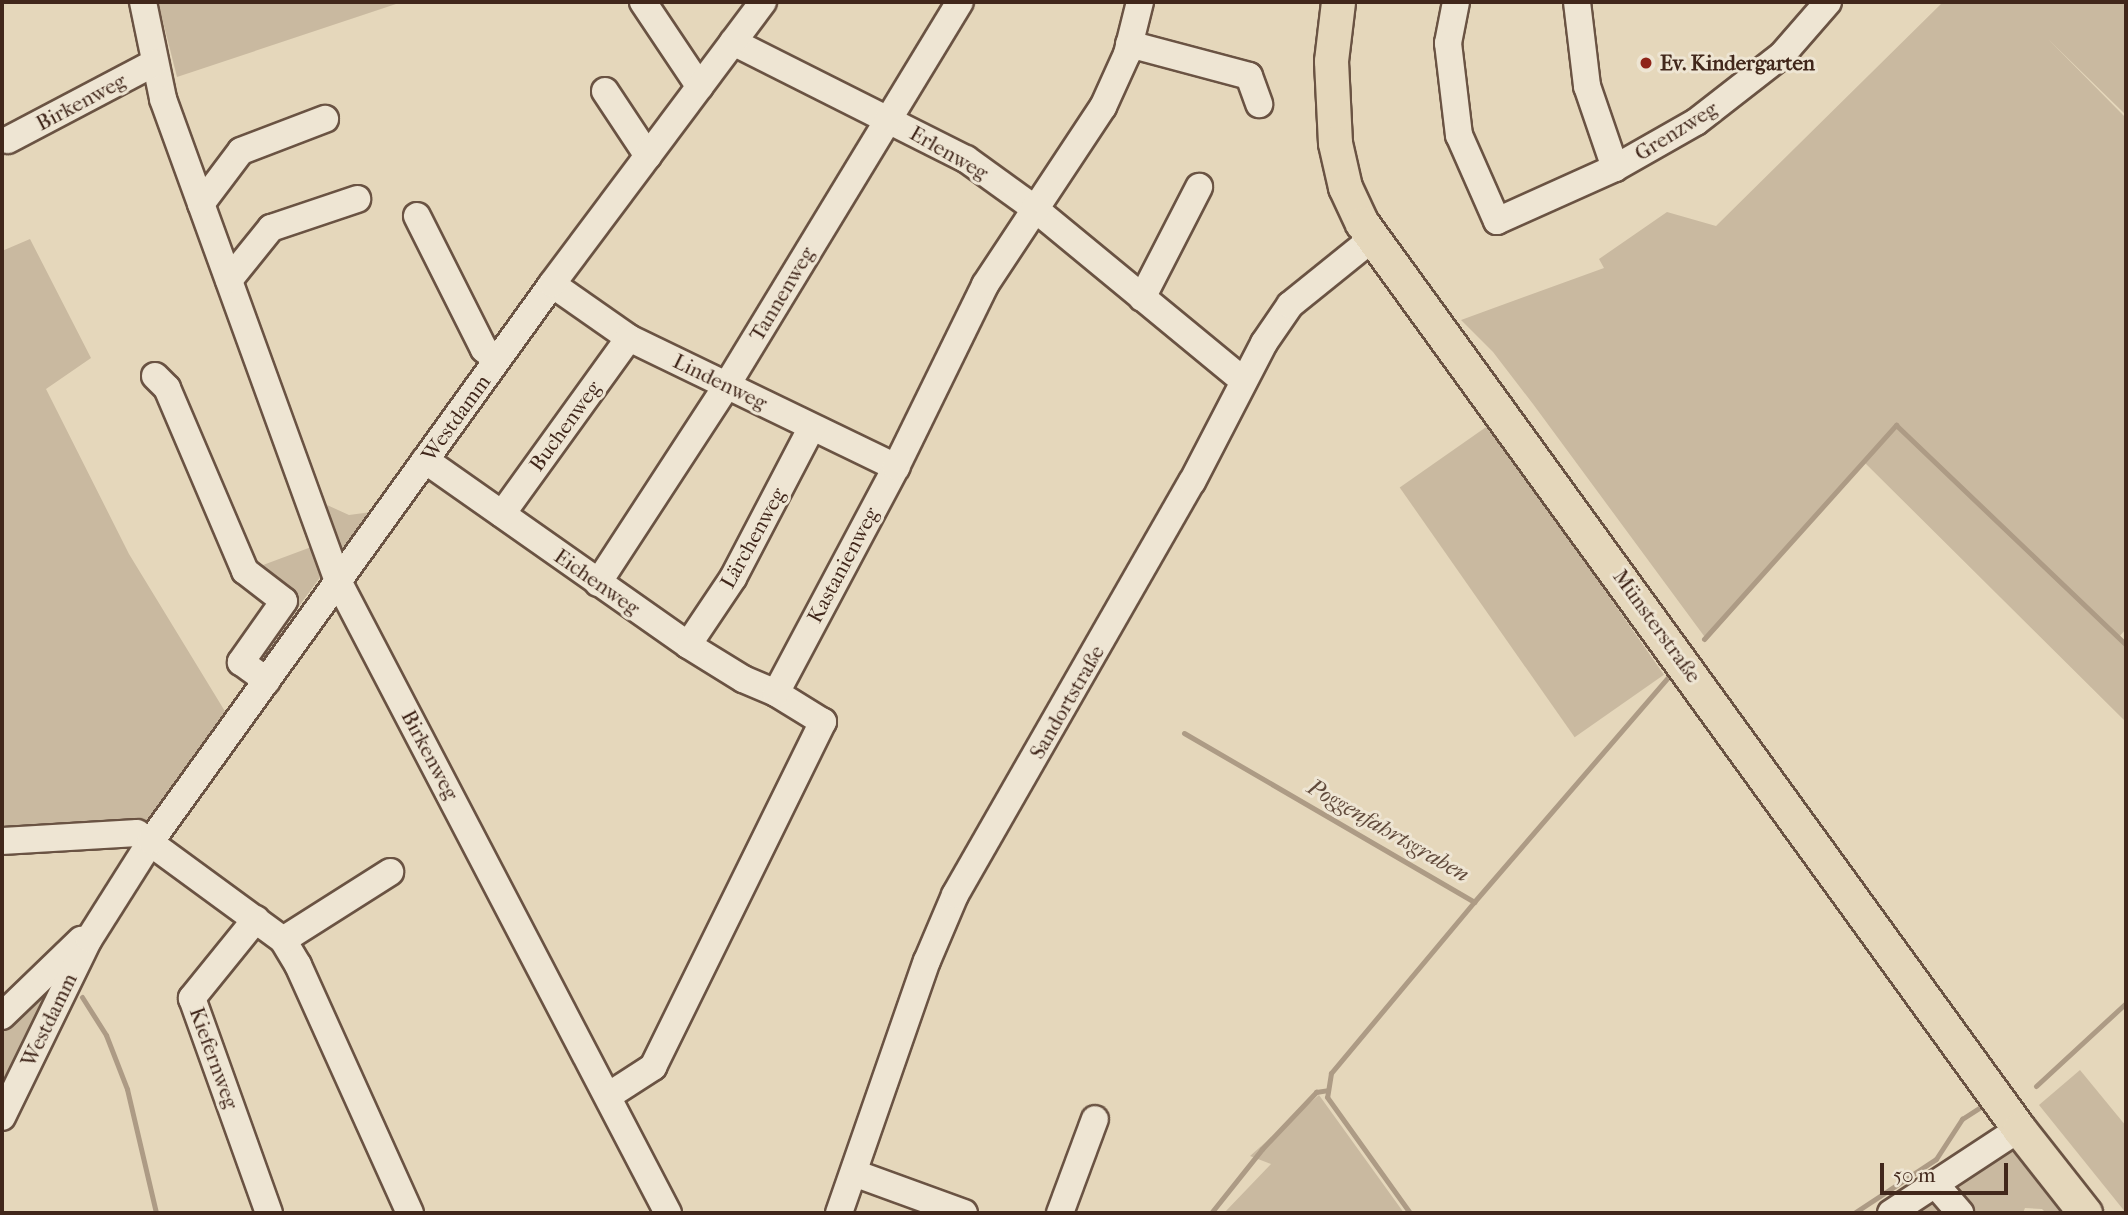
<!DOCTYPE html>
<html>
<head>
<meta charset="utf-8">
<style>
	body { margin:0 }
	#map { position:relative; width:2128px; height:1215px; overflow:hidden; background:#e5d7bb; font-family:"IM FELL French Canon",serif }
	div>[style] { position:absolute }
	[style*='--x'] { left:calc(var(--x)*1px); top:calc(var(--y)*1px); width:calc(var(--w)*1px); rotate:calc(var(--a)*1deg) }
	.green>* { inset:0; background:#c9b9a0; transform-origin:0 0 }
	.stream>* { height:5px; margin:-2.5px; padding:0 2.5px; transform-origin:2.5px; border-radius:2.5px; background:#ad9b85 }
	.roads { filter:drop-shadow(2px 0 #6a5343) drop-shadow(-2px 0 #6a5343) drop-shadow(0 2px #6a5343) drop-shadow(0 -2px #6a5343) }
	.minor>* { height:26px; margin:-13px; padding:0 13px; transform-origin:13px; border-radius:13px; background:#eee5d3 }
	.major>* { height:33px; margin:-16.5px; padding:0 16.5px; transform-origin:16.5px; border-radius:16.5px; background:#e5d7bb }
	.dots>* { width:19px; height:19px; translate:-50% -50%; box-sizing:border-box; border:4px solid #eee5d3; border-radius:50% }
	span { translate:-50% -50%; white-space:nowrap; text-align:center; line-height:1.15; -webkit-text-stroke:6px #eee5d3; paint-order:stroke }
	.poi-label { font-size:21px; color:#41271b; font-weight:700 }
	.left { translate:0 -50%; text-align:left }
	.street-label { font-size:21px; color:#41271b }
	.water-label { font-size:23px; color:#614a3b; font-style:italic }
	.frame { position:absolute; inset:0; border:4px solid #41271b; pointer-events:none }
	.scale { position:absolute; left:1880px; top:1163px; width:128px; height:32px; box-sizing:border-box; border:4px solid #41271b; border-top:0; padding-left:9px; font-size:21px; line-height:24px; white-space:nowrap; color:#41271b; -webkit-text-stroke:5px #eee5d3; paint-order:stroke }
</style>
</head>
<body>
<div id="map">
	<div class="green">
		<div style="clip-path:polygon(158px 2px,402px 2px,177px 77px)"></div>
		<div style="clip-path:polygon(1943px 2px,2126px 2px,2126px 115px,2048px 39px,2126px 118px,2126px 629px,2118px 638px,2126px 646px,2126px 722px,1864px 462px,1707px 640px,1533px 404px,1493px 352px,1461px 320px,1604px 268px,1599px 259px,1667px 212px,1716px 226px)"></div>
		<div style="clip-path:polygon(30px 239px,91px 358px,46px 389px,129px 554px,226px 713px,145px 824px,2px 832px,2px 251px)"></div>
		<div style="left:1489px;top:425px;width:305px;height:109px;rotate:55deg"></div>
		<div style="clip-path:polygon(327px 505px,349px 515px,379px 511px,353px 548px,343px 550px,339px 546px)"></div>
		<div style="clip-path:polygon(314px 546px,324px 572px,258px 662px,252px 657px,292px 600px,255px 568px)"></div>
		<div style="clip-path:polygon(43px 991px,47px 1007px,2px 1098px,2px 1031px)"></div>
		<div style="clip-path:polygon(2080px 1070px,2126px 1126px,2126px 1213px,2039px 1105px)"></div>
		<div style="clip-path:polygon(1319px 1095px,1404px 1213px,1224px 1213px,1271px 1164px,1250px 1156px)"></div>
		<div style="clip-path:polygon(2000px 1152px,2015px 1152px,2065px 1213px,2046px 1213px,2042px 1209px,2025px 1208px,2023px 1213px,1907px 1213px)"></div>
	</div>
	<div class="stream">
		<div style="--x:1704;--y:639;--w:288;--a:-48.1"></div>
		<div style="--x:1896;--y:425;--w:318;--a:43.7"></div>
		<div style="--x:1184;--y:733;--w:336;--a:30.2"></div>
		<div style="--x:1474;--y:902;--w:223;--a:129.9"></div>
		<div style="--x:1331;--y:1073;--w:24;--a:99"></div>
		<div style="--x:1327;--y:1097;--w:143;--a:54.4"></div>
		<div style="--x:1474;--y:902;--w:303;--a:-49.2"></div>
		<div style="--x:82;--y:997;--w:45;--a:57.7"></div>
		<div style="--x:106;--y:1035;--w:58;--a:68.7"></div>
		<div style="--x:127;--y:1089;--w:127;--a:76.8"></div>
		<div style="--x:2036;--y:1086;--w:122;--a:-42.7"></div>
		<div style="--x:1211;--y:1213;--w:82;--a:-51.4"></div>
		<div style="--x:1262;--y:1149;--w:79;--a:-46.5"></div>
		<div style="--x:1316;--y:1092;--w:12;--a:-9"></div>
		<div style="--x:1854;--y:1213;--w:98;--a:-33.4"></div>
		<div style="--x:1936;--y:1159;--w:48;--a:-57"></div>
		<div style="--x:1962;--y:1119;--w:27;--a:-33"></div>
	</div>
	<div class="roads">
		<div class="minor">
			<div style="--x:143;--y:2;--w:99;--a:78.3"></div>
			<div style="--x:163;--y:99;--w:513;--a:70.05"></div>
			<div style="--x:338;--y:581;--w:713;--a:62.43"></div>
			<div style="--x:643;--y:2;--w:102;--a:56.2"></div>
			<div style="--x:1456;--y:2;--w:42;--a:101"></div>
			<div style="--x:1448;--y:43;--w:93;--a:83.2"></div>
			<div style="--x:1459;--y:135;--w:94;--a:66.2"></div>
			<div style="--x:1497;--y:221;--w:129;--a:-24.2"></div>
			<div style="--x:1615;--y:168;--w:93;--a:-29.6"></div>
			<div style="--x:1696;--y:122;--w:109;--a:-37.9"></div>
			<div style="--x:1782;--y:55;--w:70;--a:-49"></div>
			<div style="--x:1577;--y:2;--w:85;--a:83.2"></div>
			<div style="--x:1587;--y:86;--w:87;--a:71.1"></div>
			<div style="--x:733;--y:42;--w:261;--a:26.7"></div>
			<div style="--x:966;--y:159;--w:84;--a:35.8"></div>
			<div style="--x:1034;--y:208;--w:271;--a:39.5"></div>
			<div style="--x:1129;--y:44;--w:124;--a:14.9"></div>
			<div style="--x:1249;--y:76;--w:30;--a:70"></div>
			<div style="--x:605;--y:91;--w:78;--a:56.5"></div>
			<div style="--x:8;--y:140;--w:165;--a:-27.8"></div>
			<div style="--x:201;--y:204;--w:66;--a:-53"></div>
			<div style="--x:241;--y:151;--w:90;--a:-20.9"></div>
			<div style="--x:417;--y:216;--w:149;--a:63.3"></div>
			<div style="--x:484;--y:349;--w:17;--a:40"></div>
			<div style="--x:229;--y:280;--w:67;--a:-51.1"></div>
			<div style="--x:271;--y:228;--w:91;--a:-18.6"></div>
			<div style="--x:552;--y:284;--w:94;--a:35"></div>
			<div style="--x:629;--y:338;--w:297;--a:25.8"></div>
			<div style="--x:1142;--y:298;--w:125;--a:-62.8"></div>
			<div style="--x:155;--y:376;--w:17;--a:45"></div>
			<div style="--x:167;--y:388;--w:199;--a:66.9"></div>
			<div style="--x:245;--y:571;--w:49;--a:37.6"></div>
			<div style="--x:284;--y:601;--w:75;--a:125.2"></div>
			<div style="--x:241;--y:662;--w:32;--a:36"></div>
			<div style="--x:425;--y:460;--w:322;--a:35.1"></div>
			<div style="--x:688;--y:645;--w:65;--a:31.7"></div>
			<div style="--x:743;--y:679;--w:36;--a:23"></div>
			<div style="--x:502;--y:514;--w:217;--a:-54.2"></div>
			<div style="--x:598;--y:583;--w:236;--a:-56.9"></div>
			<div style="--x:727;--y:385;--w:448;--a:-58.7"></div>
			<div style="--x:688;--y:645;--w:81;--a:-56.1"></div>
			<div style="--x:733;--y:578;--w:170;--a:-62.4"></div>
			<div style="--x:2;--y:841;--w:135;--a:-3.4"></div>
			<div style="--x:137;--y:833;--w:181;--a:36.2"></div>
			<div style="--x:283;--y:940;--w:29;--a:59"></div>
			<div style="--x:298;--y:965;--w:272;--a:65.7"></div>
			<div style="--x:256;--y:919;--w:102;--a:129"></div>
			<div style="--x:192;--y:998;--w:228;--a:70.3"></div>
			<div style="--x:283;--y:940;--w:127;--a:-32.4"></div>
			<div style="--x:2;--y:1016;--w:110;--a:-43.9"></div>
			<div style="--x:608;--y:1096;--w:54;--a:-32.8"></div>
			<div style="--x:653;--y:1067;--w:385;--a:-63.8"></div>
			<div style="--x:823;--y:722;--w:55;--a:-148.3"></div>
			<div style="--x:776;--y:693;--w:256;--a:-62"></div>
			<div style="--x:896;--y:467;--w:203;--a:-63.9"></div>
			<div style="--x:985;--y:285;--w:214;--a:-56.5"></div>
			<div style="--x:1103;--y:107;--w:58;--a:-65.6"></div>
			<div style="--x:1127;--y:54;--w:54;--a:-76"></div>
			<div style="--x:2;--y:1117;--w:198;--a:-64"></div>
			<div style="--x:89;--y:939;--w:116;--a:-57.7"></div>
			<div style="--x:151;--y:841;--w:686;--a:-54.25"></div>
			<div style="--x:552;--y:284;--w:352;--a:-53.2"></div>
			<div style="--x:854;--y:1173;--w:117;--a:20"></div>
			<div style="--x:1936;--y:1185;--w:37;--a:49"></div>
			<div style="--x:839;--y:1213;--w:267;--a:-70.8"></div>
			<div style="--x:927;--y:961;--w:72;--a:-67"></div>
			<div style="--x:955;--y:895;--w:476;--a:-60.2"></div>
			<div style="--x:1192;--y:482;--w:157;--a:-62.6"></div>
			<div style="--x:1264;--y:343;--w:46;--a:-55.6"></div>
			<div style="--x:1290;--y:305;--w:107;--a:-38.9"></div>
			<div style="--x:1060;--y:1213;--w:100;--a:-69.6"></div>
			<div style="--x:1891;--y:1213;--w:153;--a:-33.3"></div>
		</div>
		<div class="major">
			<div style="--x:1338;--y:2;--w:59;--a:96.8"></div>
			<div style="--x:1331;--y:61;--w:82;--a:87.2"></div>
			<div style="--x:1335;--y:143;--w:45;--a:77.2"></div>
			<div style="--x:1345;--y:187;--w:40;--a:65"></div>
			<div style="--x:1362;--y:223;--w:1119;--a:54.05"></div>
			<div style="--x:2019;--y:1129;--w:107;--a:51.8"></div>
		</div>
	</div>
	<div class="dots">
		<div style="left:1646px;top:63px;background:#8f2418"></div>
	</div>
	<div class="poi-label">
		<span class="left" style="left:1660px;top:63px">Ev. Kindergarten</span>
	</div>
	<div class="street-label">
		<span style="left:81px;top:102px;rotate:-28deg">Birkenweg</span>
		<span style="left:1676px;top:131px;rotate:-32deg">Grenzweg</span>
		<span style="left:949px;top:153px;rotate:30deg">Erlenweg</span>
		<span style="left:782px;top:294px;rotate:-59deg">Tannenweg</span>
		<span style="left:720px;top:382px;rotate:26deg">Lindenweg</span>
		<span style="left:456px;top:418px;rotate:-54deg">Westdamm</span>
		<span style="left:565px;top:426px;rotate:-54deg">Buchenweg</span>
		<span style="left:753px;top:538px;rotate:-61deg">Lärchenweg</span>
		<span style="left:843px;top:565px;rotate:-62deg">Kastanienweg</span>
		<span style="left:597px;top:582px;rotate:35deg">Eichenweg</span>
		<span style="left:1657px;top:626px;rotate:54deg">Münsterstraße</span>
		<span style="left:1067px;top:702px;rotate:-60deg">Sandortstraße</span>
		<span style="left:430px;top:755px;rotate:62deg">Birkenweg</span>
		<span style="left:49px;top:1020px;rotate:-64deg">Westdamm</span>
		<span style="left:214px;top:1058px;rotate:70deg">Kiefernweg</span>
	</div>
	<div class="water-label">
		<span style="left:1388px;top:831px;rotate:30deg">Poggenfahrtsgraben</span>
	</div>
	<div class="frame"></div>
	<div class="scale">50 m</div>
</div>
</body>
</html>
